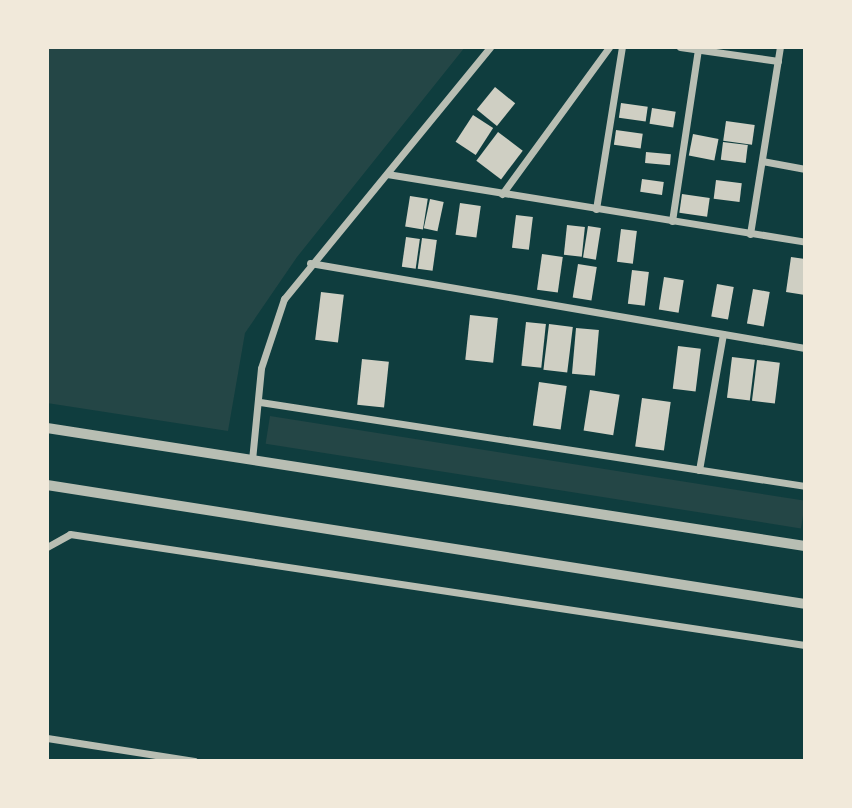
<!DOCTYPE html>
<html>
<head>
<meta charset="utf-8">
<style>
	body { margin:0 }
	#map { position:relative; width:852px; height:808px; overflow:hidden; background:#0f3d3e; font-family:Bitter,serif }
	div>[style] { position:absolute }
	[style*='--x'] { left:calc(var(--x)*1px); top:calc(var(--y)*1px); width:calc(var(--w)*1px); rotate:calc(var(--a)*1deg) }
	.green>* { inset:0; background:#244646; transform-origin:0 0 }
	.building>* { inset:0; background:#cfcfc3; transform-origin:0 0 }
	.minor>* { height:7px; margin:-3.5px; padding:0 3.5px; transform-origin:3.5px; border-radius:3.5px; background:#b8beb3 }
	.tertiary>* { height:10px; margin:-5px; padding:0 5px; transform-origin:5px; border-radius:5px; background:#b8beb3 }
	span { translate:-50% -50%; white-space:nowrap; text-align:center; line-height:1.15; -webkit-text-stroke:6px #f1e9da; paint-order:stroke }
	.frame { position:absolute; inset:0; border:49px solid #f1e9da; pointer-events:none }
</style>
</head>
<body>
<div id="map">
	<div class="green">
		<div style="clip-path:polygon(47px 47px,465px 47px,297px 257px,245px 333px,228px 431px,47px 403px)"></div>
		<div style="left:270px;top:416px;width:542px;height:28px;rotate:9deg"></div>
	</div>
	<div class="building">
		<div style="left:495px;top:87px;width:26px;height:29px;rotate:39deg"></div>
		<div style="left:621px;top:103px;width:27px;height:15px;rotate:8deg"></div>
		<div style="left:652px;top:108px;width:24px;height:16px;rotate:9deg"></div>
		<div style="left:473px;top:115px;width:24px;height:32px;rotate:33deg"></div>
		<div style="left:726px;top:121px;width:29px;height:20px;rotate:8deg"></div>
		<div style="left:616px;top:130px;width:27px;height:15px;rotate:8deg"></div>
		<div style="left:498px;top:132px;width:31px;height:36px;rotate:37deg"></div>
		<div style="left:693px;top:134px;width:26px;height:22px;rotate:11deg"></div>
		<div style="left:723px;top:142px;width:25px;height:18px;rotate:7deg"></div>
		<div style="left:646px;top:152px;width:25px;height:11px;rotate:5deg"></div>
		<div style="left:642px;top:179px;width:22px;height:13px;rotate:8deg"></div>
		<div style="left:716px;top:180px;width:26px;height:19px;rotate:7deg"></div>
		<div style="left:682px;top:194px;width:28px;height:19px;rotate:8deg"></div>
		<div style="left:410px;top:196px;width:18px;height:31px;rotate:9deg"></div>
		<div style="left:430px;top:199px;width:14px;height:30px;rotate:12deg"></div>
		<div style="left:460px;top:203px;width:21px;height:32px;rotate:8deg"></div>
		<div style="left:516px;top:215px;width:17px;height:33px;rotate:7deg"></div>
		<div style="left:567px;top:225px;width:18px;height:30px;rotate:6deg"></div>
		<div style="left:588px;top:226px;width:13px;height:32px;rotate:9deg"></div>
		<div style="left:621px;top:229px;width:16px;height:33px;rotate:7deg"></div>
		<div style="left:406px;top:237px;width:14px;height:30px;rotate:8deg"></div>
		<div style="left:422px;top:238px;width:15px;height:31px;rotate:8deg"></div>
		<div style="left:542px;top:254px;width:21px;height:36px;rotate:8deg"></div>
		<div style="clip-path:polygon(791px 257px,805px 259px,805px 295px,786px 292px)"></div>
		<div style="left:578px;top:264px;width:19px;height:34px;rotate:9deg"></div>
		<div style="left:632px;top:270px;width:17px;height:34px;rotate:7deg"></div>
		<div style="left:664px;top:277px;width:20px;height:33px;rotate:9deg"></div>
		<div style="left:717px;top:284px;width:17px;height:33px;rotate:10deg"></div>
		<div style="left:753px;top:289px;width:17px;height:35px;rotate:10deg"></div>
		<div style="left:321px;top:292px;width:23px;height:48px;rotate:7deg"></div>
		<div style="left:470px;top:315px;width:28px;height:45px;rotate:6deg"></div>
		<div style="left:526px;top:322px;width:20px;height:44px;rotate:6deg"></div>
		<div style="left:549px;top:324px;width:24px;height:46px;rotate:7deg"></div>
		<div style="left:576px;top:328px;width:23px;height:46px;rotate:5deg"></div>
		<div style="left:678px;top:346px;width:23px;height:43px;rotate:7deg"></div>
		<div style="left:732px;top:357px;width:23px;height:41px;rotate:7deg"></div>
		<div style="left:362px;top:359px;width:27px;height:46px;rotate:6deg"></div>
		<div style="left:757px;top:360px;width:23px;height:41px;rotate:7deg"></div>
		<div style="left:539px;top:382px;width:28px;height:44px;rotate:8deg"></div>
		<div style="left:590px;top:390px;width:30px;height:41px;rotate:9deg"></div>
		<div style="left:642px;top:398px;width:29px;height:49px;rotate:8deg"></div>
	</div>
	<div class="minor">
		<div style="--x:680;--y:47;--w:99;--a:8.1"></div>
		<div style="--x:762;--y:161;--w:44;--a:10.5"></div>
		<div style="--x:387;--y:174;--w:423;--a:9.2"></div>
		<div style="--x:502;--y:194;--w:182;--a:-53.9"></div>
		<div style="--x:596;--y:209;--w:164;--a:-80.9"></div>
		<div style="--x:672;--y:221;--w:173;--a:-81.4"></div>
		<div style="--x:750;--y:234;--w:189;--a:-80.9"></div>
		<div style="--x:310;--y:263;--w:502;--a:9.74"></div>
		<div style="--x:260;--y:402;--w:551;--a:8.76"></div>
		<div style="--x:252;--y:460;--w:92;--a:-84.4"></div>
		<div style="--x:261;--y:368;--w:73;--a:-71.6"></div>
		<div style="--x:284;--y:299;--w:325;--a:-50.7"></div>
		<div style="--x:699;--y:470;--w:138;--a:-80"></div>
		<div style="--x:47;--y:547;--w:26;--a:-29"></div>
		<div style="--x:70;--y:534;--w:743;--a:8.59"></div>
		<div style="--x:47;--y:738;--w:149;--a:8.9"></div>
	</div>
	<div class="tertiary">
		<div style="--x:47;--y:428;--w:767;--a:8.85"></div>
		<div style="--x:47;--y:485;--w:767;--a:8.92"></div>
	</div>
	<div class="frame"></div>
</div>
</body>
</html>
